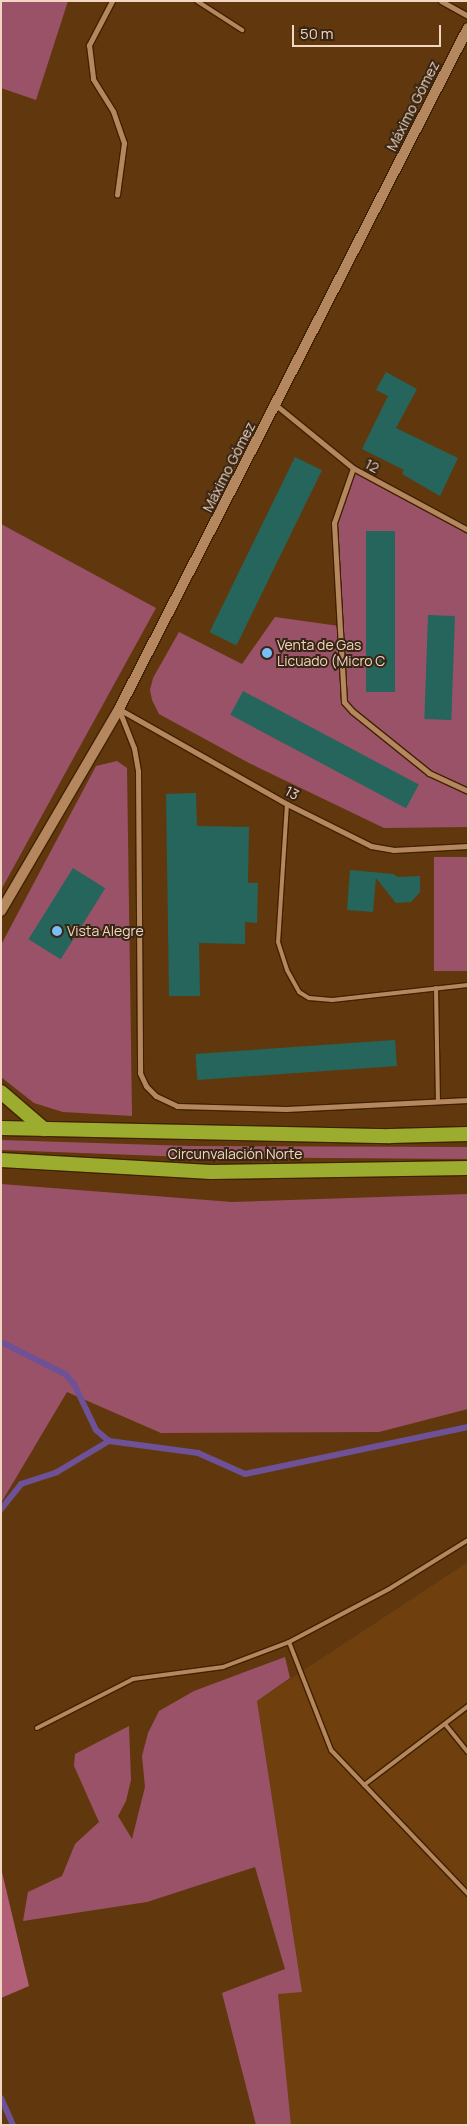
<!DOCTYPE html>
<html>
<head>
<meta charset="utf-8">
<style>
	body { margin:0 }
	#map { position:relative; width:469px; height:2126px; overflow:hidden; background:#61380d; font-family:Manrope,sans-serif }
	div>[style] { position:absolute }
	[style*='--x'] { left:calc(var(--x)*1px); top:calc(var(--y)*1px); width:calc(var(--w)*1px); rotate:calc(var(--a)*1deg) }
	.built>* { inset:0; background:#6f400d }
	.green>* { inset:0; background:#9a5268; transform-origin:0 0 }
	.forest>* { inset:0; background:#b15e77 }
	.stream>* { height:6px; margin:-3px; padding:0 3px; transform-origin:3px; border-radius:3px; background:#6e5197 }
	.building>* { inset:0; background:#25655b; transform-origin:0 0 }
	.roads { filter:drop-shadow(1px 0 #402101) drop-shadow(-1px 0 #402101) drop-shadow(0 1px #402101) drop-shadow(0 -1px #402101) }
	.service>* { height:4px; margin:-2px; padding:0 2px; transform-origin:2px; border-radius:2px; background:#b5875e }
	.minor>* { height:5px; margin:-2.5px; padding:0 2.5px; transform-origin:2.5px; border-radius:2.5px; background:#b5875e }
	.secondary>* { height:10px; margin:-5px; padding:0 5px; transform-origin:5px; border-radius:5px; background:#b5875e }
	.trunk>* { height:14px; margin:-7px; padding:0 7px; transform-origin:7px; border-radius:7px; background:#9cac2f }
	.dots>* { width:14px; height:14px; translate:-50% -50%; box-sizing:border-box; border:2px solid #382514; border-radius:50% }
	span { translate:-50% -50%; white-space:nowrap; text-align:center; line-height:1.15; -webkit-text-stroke:4px #382514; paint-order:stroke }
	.street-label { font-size:14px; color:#f1d7c2 }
	.poi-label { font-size:14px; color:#f1d7c2 }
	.left { translate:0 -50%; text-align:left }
	.frame { position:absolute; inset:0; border:2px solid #f1d7c2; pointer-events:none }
	.scale { position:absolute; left:292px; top:25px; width:149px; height:22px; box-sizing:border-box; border:2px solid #f1d7c2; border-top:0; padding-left:6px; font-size:15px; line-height:18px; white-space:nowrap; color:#f1d7c2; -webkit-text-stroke:4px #382514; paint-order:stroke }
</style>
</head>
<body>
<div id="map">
	<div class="built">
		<div style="clip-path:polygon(468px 1562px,468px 2125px,291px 2125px,278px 1994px,302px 1991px,257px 1701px)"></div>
	</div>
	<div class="green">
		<div style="clip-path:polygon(1px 1px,68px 1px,36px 100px,1px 88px)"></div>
		<div style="clip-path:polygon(353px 468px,468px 530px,468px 827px,384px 828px,249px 763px,159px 714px,152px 700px,150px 690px,153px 678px,179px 632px,242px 664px,275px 617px,339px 626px,334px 523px)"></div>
		<div style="clip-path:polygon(1px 524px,156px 608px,1px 890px)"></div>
		<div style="clip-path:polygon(117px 761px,127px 768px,132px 1116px,63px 1112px,34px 1103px,1px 1077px,1px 945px,96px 766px)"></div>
		<div style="left:468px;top:857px;width:114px;height:34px;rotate:90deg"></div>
		<div style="clip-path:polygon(1px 1140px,190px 1146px,468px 1147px,468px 1159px,188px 1157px,1px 1150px)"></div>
		<div style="clip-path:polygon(1px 1184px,232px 1202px,468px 1194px,468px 1409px,379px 1432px,161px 1433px,67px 1392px,1px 1503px)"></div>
		<div style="clip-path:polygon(285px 1657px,290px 1678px,257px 1701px,302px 1992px,278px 1994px,291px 2125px,256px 2125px,222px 1993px,285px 1969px,255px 1867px,147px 1902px,23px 1921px,28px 1892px,62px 1876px,75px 1844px,99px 1822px,74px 1766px,75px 1754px,129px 1726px,131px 1780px,126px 1801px,118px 1816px,132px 1839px,145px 1787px,142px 1756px,148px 1733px,159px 1711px,194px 1691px)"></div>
	</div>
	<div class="forest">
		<div style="clip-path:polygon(1px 1868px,29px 1986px,1px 1998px)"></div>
	</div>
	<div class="stream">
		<div style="--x:1;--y:1342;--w:72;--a:26.6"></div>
		<div style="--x:65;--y:1374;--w:13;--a:48"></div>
		<div style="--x:74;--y:1384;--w:51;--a:64.4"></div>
		<div style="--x:96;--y:1430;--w:17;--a:40"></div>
		<div style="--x:1;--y:1509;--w:32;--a:-51"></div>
		<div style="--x:21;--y:1484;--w:38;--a:-18"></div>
		<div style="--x:57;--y:1472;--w:61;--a:-30.8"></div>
		<div style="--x:109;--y:1441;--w:90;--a:7.7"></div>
		<div style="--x:198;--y:1453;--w:51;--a:24.1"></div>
		<div style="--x:245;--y:1474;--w:228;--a:-11.9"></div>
		<div style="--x:1;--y:2098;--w:30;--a:66"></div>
	</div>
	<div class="building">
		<div style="clip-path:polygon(386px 372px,417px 389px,396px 428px,458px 458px,440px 496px,402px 474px,404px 470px,362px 449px,388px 396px,376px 390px)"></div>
		<div style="left:295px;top:457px;width:30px;height:195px;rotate:26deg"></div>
		<div style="left:366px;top:531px;width:29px;height:161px"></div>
		<div style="left:428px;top:615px;width:27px;height:104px;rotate:2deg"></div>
		<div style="left:243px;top:691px;width:199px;height:27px;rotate:28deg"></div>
		<div style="clip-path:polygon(196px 793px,197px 826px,249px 827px,248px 883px,258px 883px,257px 923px,245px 922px,245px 944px,199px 943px,200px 996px,169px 996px,166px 794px)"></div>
		<div style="left:73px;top:868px;width:38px;height:84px;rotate:32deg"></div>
		<div style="clip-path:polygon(350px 870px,393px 874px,398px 877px,420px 876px,420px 892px,411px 902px,396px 903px,376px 878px,373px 912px,347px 910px)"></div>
		<div style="left:395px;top:1040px;width:26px;height:200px;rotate:86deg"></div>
	</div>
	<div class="roads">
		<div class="service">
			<div style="--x:197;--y:1;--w:54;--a:32.8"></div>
			<div style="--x:287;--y:804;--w:138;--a:93.7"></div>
			<div style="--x:278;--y:942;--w:29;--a:72"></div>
			<div style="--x:287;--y:970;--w:25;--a:61"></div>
			<div style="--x:299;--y:992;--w:12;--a:31"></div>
			<div style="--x:309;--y:998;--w:23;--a:5"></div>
			<div style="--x:332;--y:1000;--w:137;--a:-6.3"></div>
			<div style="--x:436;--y:988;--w:113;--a:89"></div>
			<div style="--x:289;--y:1642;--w:116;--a:68.7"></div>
			<div style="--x:331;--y:1750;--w:199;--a:46.4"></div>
			<div style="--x:445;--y:1724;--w:36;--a:51"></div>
			<div style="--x:37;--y:1728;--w:108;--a:-27"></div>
			<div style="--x:133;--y:1679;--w:91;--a:-7.6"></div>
			<div style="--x:223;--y:1667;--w:71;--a:-20.7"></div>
			<div style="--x:289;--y:1642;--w:113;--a:-27.9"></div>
			<div style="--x:389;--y:1589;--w:93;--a:-31.8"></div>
			<div style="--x:364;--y:1785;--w:131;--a:-37.2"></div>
		</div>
		<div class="minor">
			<div style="--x:112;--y:1;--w:50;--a:117.6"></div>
			<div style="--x:89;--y:45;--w:34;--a:83"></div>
			<div style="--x:93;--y:79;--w:38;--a:58"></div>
			<div style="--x:113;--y:111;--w:34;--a:71"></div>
			<div style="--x:124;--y:143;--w:52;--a:97.7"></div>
			<div style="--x:441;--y:1;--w:31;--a:29"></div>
			<div style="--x:277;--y:406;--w:98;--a:39.2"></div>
			<div style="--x:353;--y:468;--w:131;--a:28.3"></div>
			<div style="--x:353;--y:468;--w:58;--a:109.1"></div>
			<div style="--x:334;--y:523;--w:179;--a:86.8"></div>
			<div style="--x:344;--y:702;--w:12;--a:48"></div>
			<div style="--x:352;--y:711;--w:99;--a:38.8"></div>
			<div style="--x:429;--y:773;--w:43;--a:24.8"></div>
			<div style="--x:119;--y:709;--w:193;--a:29.5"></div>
			<div style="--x:287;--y:804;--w:94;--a:26.6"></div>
			<div style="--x:371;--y:846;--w:22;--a:10"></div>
			<div style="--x:393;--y:850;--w:75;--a:-3.1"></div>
			<div style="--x:119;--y:710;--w:41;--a:68.5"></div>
			<div style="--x:134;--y:748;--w:23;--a:80"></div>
			<div style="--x:138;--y:771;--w:302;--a:89.6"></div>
			<div style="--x:140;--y:1073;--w:14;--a:65"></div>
			<div style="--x:146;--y:1086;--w:14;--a:45"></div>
			<div style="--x:156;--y:1096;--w:23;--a:25"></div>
			<div style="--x:177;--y:1106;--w:109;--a:1.6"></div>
			<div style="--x:286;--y:1109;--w:182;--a:-2.8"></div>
		</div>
		<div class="secondary">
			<div style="--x:1;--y:911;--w:234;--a:-59.7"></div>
			<div style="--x:119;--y:709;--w:765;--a:-62.87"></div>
		</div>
		<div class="trunk">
			<div style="--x:1;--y:1092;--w:57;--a:40.7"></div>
			<div style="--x:1;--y:1128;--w:389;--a:1.2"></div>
			<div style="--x:390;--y:1136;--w:78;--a:-1.5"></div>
			<div style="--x:1;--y:1160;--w:210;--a:3.3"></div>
			<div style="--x:211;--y:1172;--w:257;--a:-0.9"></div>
		</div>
	</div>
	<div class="dots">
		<div style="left:267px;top:653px;background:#76c0f7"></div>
		<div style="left:57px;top:931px;background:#76c0f7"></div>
	</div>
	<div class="street-label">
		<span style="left:413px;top:106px;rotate:-63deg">Máximo Gómez</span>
		<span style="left:372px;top:466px;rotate:28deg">12</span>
		<span style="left:229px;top:467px;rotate:-63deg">Máximo Gómez</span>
		<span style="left:292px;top:793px;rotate:28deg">13</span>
		<span style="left:235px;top:1154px">Circunvalación Norte</span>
	</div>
	<div class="poi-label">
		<span class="left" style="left:277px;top:653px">Venta de Gas<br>Licuado (Micro C</span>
		<span class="left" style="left:67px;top:931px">Vista Alegre</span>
	</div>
	<div class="frame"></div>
	<div class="scale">50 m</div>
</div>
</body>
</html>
